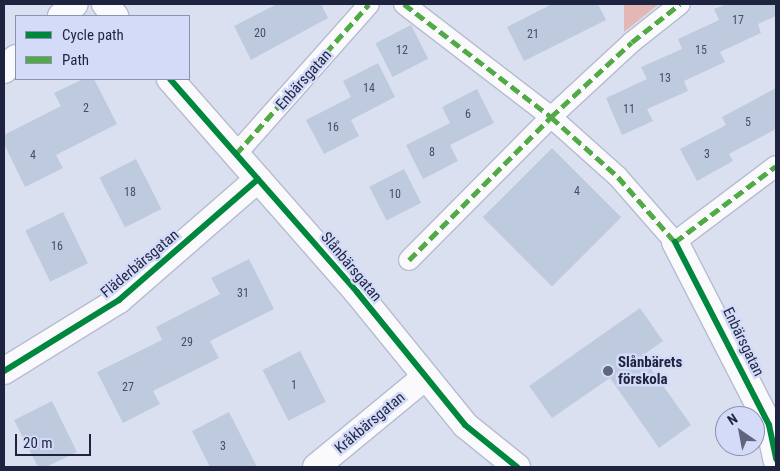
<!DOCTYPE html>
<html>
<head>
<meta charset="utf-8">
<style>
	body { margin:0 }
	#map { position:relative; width:780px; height:471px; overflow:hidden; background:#dbe0f1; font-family:"Roboto Condensed",sans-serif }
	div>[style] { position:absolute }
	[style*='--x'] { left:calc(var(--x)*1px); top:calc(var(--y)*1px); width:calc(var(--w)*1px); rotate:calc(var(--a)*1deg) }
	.green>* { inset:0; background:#e3b7b3 }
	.building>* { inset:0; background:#becbde; transform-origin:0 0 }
	.roads { filter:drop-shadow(1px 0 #b6bbd1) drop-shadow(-1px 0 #b6bbd1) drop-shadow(0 1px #b6bbd1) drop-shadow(0 -1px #b6bbd1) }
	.pedestrian>* { height:20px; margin:-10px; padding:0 10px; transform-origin:10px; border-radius:10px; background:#fafafd }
	.minor>* { height:26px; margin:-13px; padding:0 13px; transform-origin:13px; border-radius:13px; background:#fafafd }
	.quiet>* { height:5px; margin-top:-2.5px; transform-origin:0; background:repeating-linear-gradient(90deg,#52aa46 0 10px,transparent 0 15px) }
	.cycleway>* { height:6px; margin:-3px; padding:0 3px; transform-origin:3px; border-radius:3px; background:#00873e }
	.dots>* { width:14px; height:14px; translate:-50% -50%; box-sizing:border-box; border:2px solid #d3dbf9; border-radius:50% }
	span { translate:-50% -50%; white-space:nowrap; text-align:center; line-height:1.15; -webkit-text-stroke:5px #d3dbf9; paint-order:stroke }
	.number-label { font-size:12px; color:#464d67 }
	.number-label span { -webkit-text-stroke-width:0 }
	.street-label { font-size:15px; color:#1e233f }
	.poi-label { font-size:15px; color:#1e233f; font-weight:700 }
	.left { translate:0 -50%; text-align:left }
	.frame { position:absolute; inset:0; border:5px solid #1e233f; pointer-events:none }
	.legend { position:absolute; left:15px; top:15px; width:175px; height:65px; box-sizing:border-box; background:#d3dbf9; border:1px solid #8b91af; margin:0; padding:6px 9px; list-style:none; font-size:15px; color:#1e233f }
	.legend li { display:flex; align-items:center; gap:10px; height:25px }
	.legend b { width:25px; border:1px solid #8b91af }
	.north { position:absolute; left:715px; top:406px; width:50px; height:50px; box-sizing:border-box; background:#d3dbf9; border:1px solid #8b91af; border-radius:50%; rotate:327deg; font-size:14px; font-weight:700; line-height:20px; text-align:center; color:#1e233f }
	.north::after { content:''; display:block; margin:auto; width:18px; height:22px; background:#60657d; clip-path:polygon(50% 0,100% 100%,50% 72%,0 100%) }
	.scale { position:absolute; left:15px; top:434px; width:76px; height:22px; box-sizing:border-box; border:2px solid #1e233f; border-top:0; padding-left:6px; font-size:15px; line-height:18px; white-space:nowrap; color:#1e233f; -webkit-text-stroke:4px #d3dbf9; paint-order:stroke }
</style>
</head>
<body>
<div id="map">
	<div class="green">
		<div style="clip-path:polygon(624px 4px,659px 4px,624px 32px)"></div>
	</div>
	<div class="building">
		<div style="clip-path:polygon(277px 4px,321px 4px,328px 18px,251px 60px,234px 26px)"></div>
		<div style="clip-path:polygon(552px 4px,598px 4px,606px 20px,524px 61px,507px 27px)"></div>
		<div style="clip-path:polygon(727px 4px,776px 4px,776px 16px,758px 24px,761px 33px,720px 52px,725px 62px,684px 81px,688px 91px,647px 109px,653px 121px,622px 135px,606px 98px,647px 79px,641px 67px,682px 49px,678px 39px,719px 20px,714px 9px)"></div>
		<div style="left:411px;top:25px;width:38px;height:40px;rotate:63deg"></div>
		<div style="clip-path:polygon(378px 63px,395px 97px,351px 120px,359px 136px,324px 154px,306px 120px,351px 97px,343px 81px)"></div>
		<div style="clip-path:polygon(83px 79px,94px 79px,117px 124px,56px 155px,63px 168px,25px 187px,4px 144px,4px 135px,61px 106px,54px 93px)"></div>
		<div style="clip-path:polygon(776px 88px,776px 129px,729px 154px,733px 161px,697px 181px,680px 149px,726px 125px,722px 117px)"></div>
		<div style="clip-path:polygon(477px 89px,494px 123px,450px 145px,458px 161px,423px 179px,406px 145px,450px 123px,442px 107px)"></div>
		<div style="left:552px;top:148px;width:98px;height:98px;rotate:45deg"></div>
		<div style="left:136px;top:159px;width:56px;height:41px;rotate:63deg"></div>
		<div style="left:404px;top:169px;width:38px;height:39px;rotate:63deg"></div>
		<div style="left:63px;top:212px;width:57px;height:42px;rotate:64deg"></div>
		<div style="clip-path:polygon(249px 259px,274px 309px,210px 341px,219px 358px,153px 391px,160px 404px,123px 423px,97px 372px,162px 340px,156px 327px,220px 294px,211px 278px)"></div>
		<div style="clip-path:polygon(640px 308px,663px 341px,642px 356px,691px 425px,659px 448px,610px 378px,552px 418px,529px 386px)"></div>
		<div style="left:300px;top:351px;width:57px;height:42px;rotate:63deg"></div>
		<div style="clip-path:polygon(52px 401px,77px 452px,46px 467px,38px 467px,14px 420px)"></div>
		<div style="clip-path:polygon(229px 412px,257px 467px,210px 467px,192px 431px)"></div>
	</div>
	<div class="roads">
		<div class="pedestrian">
			<div style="--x:404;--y:4;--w:185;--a:37.5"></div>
			<div style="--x:551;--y:117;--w:90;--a:41.8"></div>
			<div style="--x:618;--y:177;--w:86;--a:48.8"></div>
			<div style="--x:675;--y:242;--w:126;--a:-37"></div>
			<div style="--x:236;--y:154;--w:200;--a:-48.4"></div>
			<div style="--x:409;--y:260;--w:202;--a:-45.2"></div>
			<div style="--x:551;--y:117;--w:110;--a:-42.8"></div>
			<div style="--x:632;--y:42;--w:61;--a:-38.4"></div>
		</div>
		<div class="minor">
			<div style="--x:105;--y:4;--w:16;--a:50"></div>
			<div style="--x:61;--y:16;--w:18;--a:-41"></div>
			<div style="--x:4;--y:70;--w:17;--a:-45"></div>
			<div style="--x:170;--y:79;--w:283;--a:48.7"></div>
			<div style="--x:357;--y:292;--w:171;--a:50.9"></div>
			<div style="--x:465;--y:425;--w:67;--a:38.9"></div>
			<div style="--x:675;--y:242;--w:206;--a:62.8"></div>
			<div style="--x:769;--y:425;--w:35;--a:78"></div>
			<div style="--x:4;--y:371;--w:135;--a:-31.7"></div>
			<div style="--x:119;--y:300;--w:184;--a:-41"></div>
			<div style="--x:316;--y:467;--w:140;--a:-39.5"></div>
		</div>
	</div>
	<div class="quiet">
		<div style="--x:404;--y:4;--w:185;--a:37.5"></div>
		<div style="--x:551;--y:117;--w:90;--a:41.8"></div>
		<div style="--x:618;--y:177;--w:86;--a:48.8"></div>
		<div style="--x:675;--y:242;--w:126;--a:-37"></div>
		<div style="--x:236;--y:154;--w:200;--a:-48.4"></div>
		<div style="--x:409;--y:260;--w:202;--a:-45.2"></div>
		<div style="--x:551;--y:117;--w:110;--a:-42.8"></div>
		<div style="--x:632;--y:42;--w:61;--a:-38.4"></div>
	</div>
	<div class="cycleway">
		<div style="--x:170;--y:79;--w:283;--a:48.7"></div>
		<div style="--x:357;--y:292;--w:171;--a:50.9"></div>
		<div style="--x:465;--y:425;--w:67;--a:38.9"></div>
		<div style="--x:675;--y:242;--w:206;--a:62.8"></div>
		<div style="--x:769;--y:425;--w:35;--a:78"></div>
		<div style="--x:4;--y:371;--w:135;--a:-31.7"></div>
		<div style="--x:119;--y:300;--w:184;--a:-41"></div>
	</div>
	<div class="dots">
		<div style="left:608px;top:371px;background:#60657d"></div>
	</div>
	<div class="number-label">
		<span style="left:738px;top:21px">17</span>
		<span style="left:260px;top:34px">20</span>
		<span style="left:533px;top:35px">21</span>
		<span style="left:402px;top:51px">12</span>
		<span style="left:701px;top:51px">15</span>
		<span style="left:665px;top:79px">13</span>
		<span style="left:369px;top:89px">14</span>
		<span style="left:86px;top:109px">2</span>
		<span style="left:629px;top:110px">11</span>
		<span style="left:468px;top:115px">6</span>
		<span style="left:748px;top:123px">5</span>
		<span style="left:333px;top:128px">16</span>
		<span style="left:432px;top:153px">8</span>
		<span style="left:707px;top:155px">3</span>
		<span style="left:33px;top:156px">4</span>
		<span style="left:577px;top:192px">4</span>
		<span style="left:130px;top:193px">18</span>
		<span style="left:395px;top:195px">10</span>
		<span style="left:57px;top:247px">16</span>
		<span style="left:243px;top:294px">31</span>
		<span style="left:187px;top:343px">29</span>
		<span style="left:294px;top:386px">1</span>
		<span style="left:128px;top:388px">27</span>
		<span style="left:223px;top:447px">3</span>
	</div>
	<div class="street-label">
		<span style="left:304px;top:80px;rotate:-48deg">Enbärsgatan</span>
		<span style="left:140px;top:264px;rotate:-40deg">Fläderbärsgatan</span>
		<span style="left:351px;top:267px;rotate:50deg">Slånbärsgatan</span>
		<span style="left:743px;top:342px;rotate:64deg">Enbärsgatan</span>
		<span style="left:370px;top:423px;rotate:-40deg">Kråkbärsgatan</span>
	</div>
	<div class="poi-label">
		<span class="left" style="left:618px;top:371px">Slånbärets<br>förskola</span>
	</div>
	<div class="frame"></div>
	<ul class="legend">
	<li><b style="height:6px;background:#00873e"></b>Cycle path</li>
	<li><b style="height:6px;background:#52aa46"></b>Path</li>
	</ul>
	<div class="north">N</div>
	<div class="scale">20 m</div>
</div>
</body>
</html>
